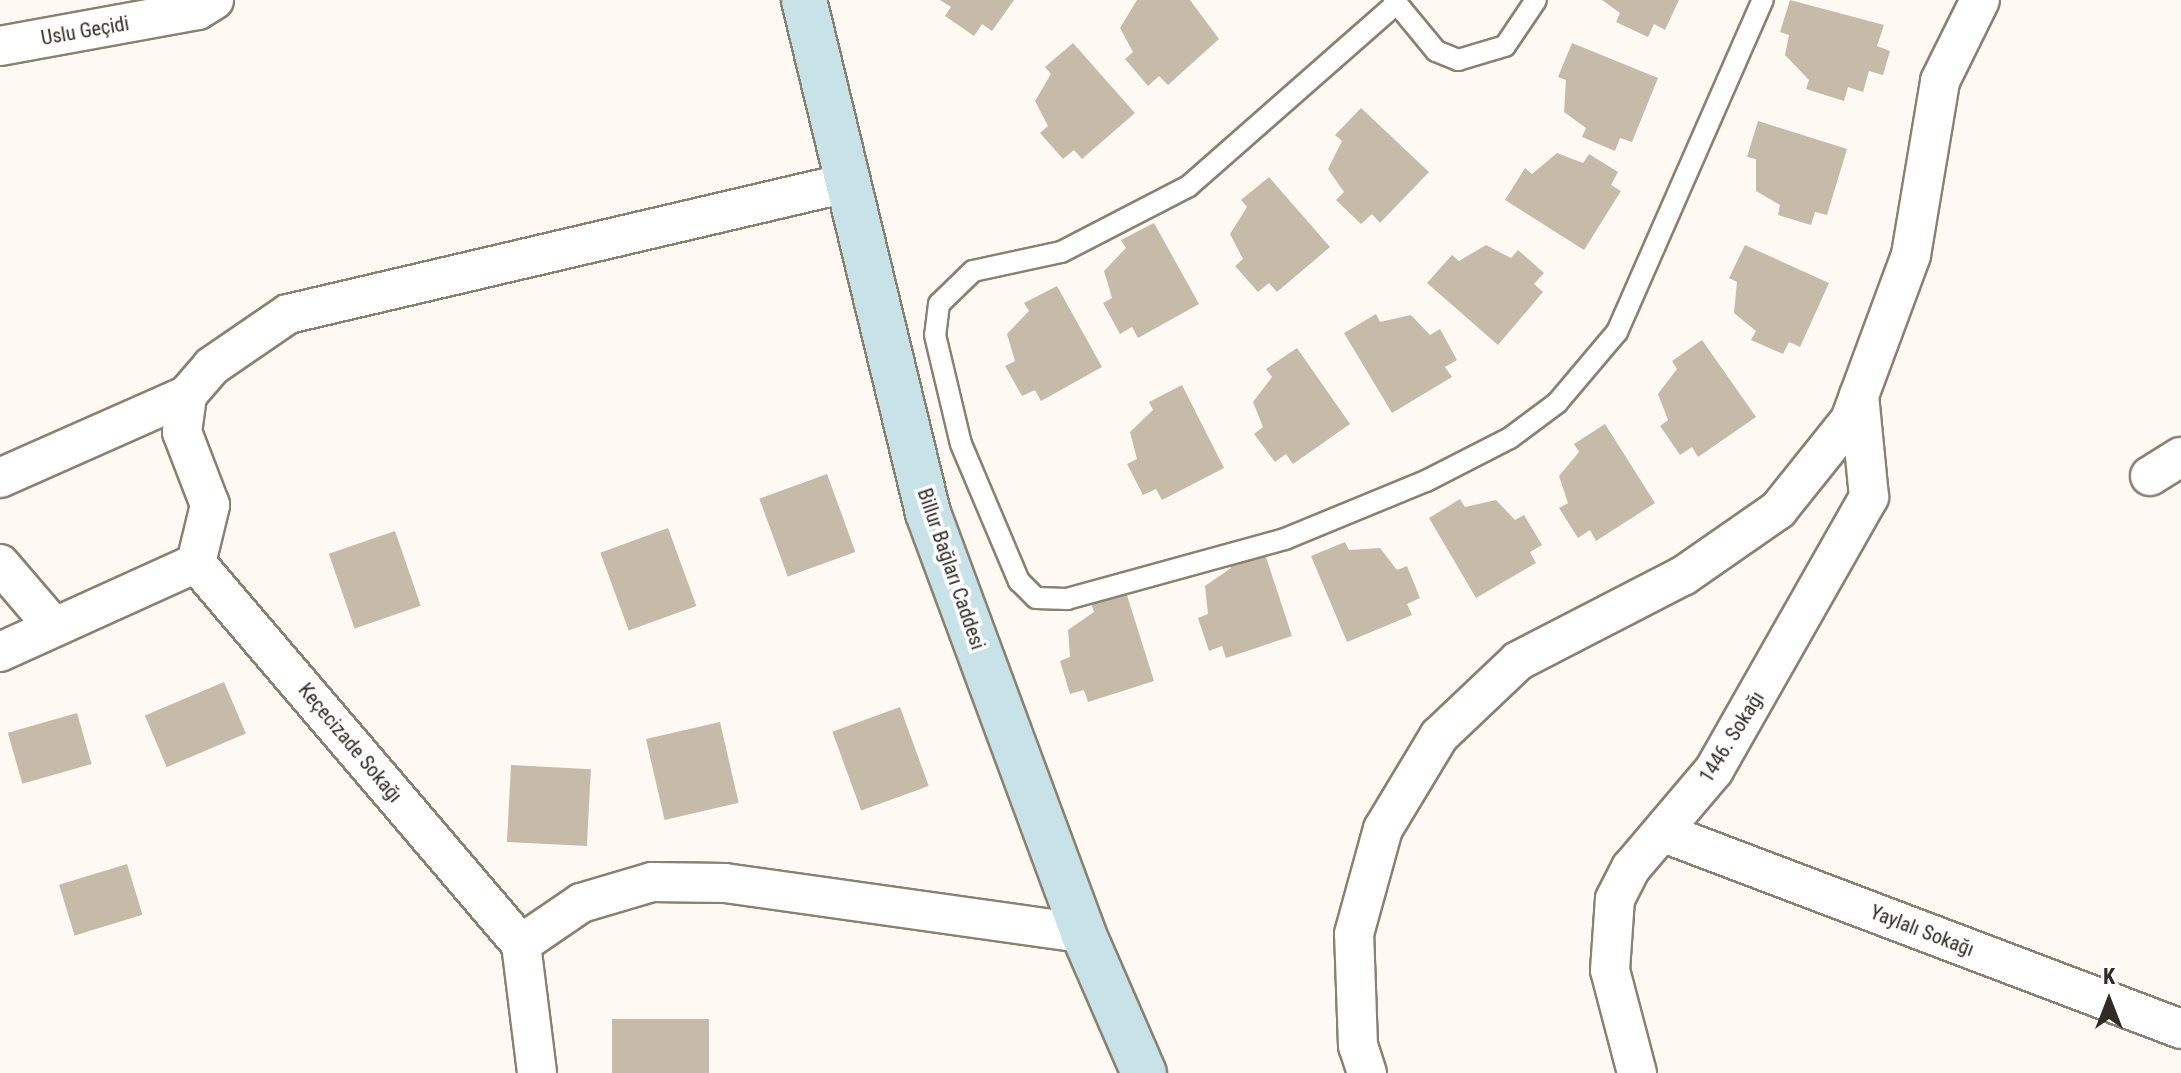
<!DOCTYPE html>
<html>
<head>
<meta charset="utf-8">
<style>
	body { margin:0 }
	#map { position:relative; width:2181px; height:1073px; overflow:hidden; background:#fef9f2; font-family:"Roboto Condensed",sans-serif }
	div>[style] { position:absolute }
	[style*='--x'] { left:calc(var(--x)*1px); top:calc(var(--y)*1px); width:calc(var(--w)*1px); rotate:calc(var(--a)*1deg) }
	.building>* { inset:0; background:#c6baa8; transform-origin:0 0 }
	.roads { filter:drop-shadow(2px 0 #8b8170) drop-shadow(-2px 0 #8b8170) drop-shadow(0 2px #8b8170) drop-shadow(0 -2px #8b8170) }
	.lane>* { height:20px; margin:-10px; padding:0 10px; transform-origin:10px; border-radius:10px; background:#fff }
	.street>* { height:38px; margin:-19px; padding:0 19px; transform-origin:19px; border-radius:19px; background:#fff }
	.secondary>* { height:44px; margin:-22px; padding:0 22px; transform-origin:22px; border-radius:22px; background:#c7e3e8 }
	span { translate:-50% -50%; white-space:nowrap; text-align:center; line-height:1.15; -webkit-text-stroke:7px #fff; paint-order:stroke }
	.street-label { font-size:20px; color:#302b24 }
	.north { position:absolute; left:2069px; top:961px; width:80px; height:80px; -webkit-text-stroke:6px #fff; paint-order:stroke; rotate:0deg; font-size:22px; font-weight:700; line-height:32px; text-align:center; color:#302b24 }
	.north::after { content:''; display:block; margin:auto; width:28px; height:36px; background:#302b24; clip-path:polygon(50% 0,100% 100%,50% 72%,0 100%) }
</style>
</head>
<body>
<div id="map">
	<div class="building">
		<div style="clip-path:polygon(940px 0,1014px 0,992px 31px,982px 24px,974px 36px,945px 16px,951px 7px)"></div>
		<div style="clip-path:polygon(1137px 0,1190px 0,1219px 39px,1168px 85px,1159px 76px,1148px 86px,1125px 59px,1133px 52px,1120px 28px)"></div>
		<div style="clip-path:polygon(1602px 0,1679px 0,1665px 30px,1654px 24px,1648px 37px,1616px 22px,1620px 13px)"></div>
		<div style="clip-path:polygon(1790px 0,1884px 25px,1877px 46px,1890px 51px,1883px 75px,1869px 71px,1863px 92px,1848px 87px,1844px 101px,1806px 89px,1809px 80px,1785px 55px,1789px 35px,1780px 32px)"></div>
		<div style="clip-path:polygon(1073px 43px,1135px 113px,1082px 159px,1074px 150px,1063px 159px,1040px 133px,1048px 126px,1035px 101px,1051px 74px,1045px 67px)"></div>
		<div style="clip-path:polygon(1572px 43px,1658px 78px,1632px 142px,1620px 138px,1615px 151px,1582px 137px,1586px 128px,1564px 112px,1566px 80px,1558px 77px)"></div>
		<div style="clip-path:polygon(1361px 108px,1429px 172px,1380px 223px,1372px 214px,1361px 224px,1336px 200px,1344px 192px,1328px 169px,1342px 141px,1335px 135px)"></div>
		<div style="clip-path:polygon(1758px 121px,1847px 149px,1827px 215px,1815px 212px,1811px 225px,1778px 215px,1780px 205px,1756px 191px,1756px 159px,1747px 157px)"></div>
		<div style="clip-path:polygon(1557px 153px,1583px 163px,1589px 154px,1618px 172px,1611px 185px,1621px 191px,1584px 250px,1505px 200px,1525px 168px,1532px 174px)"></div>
		<div style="clip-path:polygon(1269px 177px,1330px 247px,1277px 292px,1269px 283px,1258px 292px,1235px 266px,1243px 259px,1230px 234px,1247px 207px,1241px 200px)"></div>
		<div style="clip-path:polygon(1154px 223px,1199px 304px,1138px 338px,1132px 327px,1120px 334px,1103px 303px,1112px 298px,1104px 271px,1126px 248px,1121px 240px)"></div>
		<div style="clip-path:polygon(1486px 245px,1511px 258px,1518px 250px,1544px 273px,1534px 284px,1543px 292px,1498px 345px,1427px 283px,1452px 255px,1459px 261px)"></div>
		<div style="clip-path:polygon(1745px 245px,1829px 283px,1800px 347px,1789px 342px,1783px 354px,1751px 340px,1756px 331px,1734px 313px,1737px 282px,1729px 278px)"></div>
		<div style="clip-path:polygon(1057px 286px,1102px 367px,1041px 401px,1035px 390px,1022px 396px,1005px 366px,1015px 361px,1007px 334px,1029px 311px,1024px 303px)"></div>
		<div style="clip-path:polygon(1376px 314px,1380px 322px,1411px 315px,1430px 335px,1440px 329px,1457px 360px,1445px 367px,1452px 377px,1392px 413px,1344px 333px)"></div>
		<div style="clip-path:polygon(1702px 340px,1756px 417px,1698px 457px,1692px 447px,1680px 455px,1660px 426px,1668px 420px,1658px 394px,1677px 369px,1672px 361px)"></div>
		<div style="clip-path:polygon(1297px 348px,1350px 424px,1293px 464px,1286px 454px,1275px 462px,1254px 434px,1263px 427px,1253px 402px,1272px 377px,1266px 369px)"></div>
		<div style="clip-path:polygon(1182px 385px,1224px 468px,1162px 500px,1156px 489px,1143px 495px,1127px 464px,1137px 459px,1130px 432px,1153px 410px,1149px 402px)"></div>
		<div style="clip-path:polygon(1605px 424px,1655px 503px,1596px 541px,1590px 530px,1578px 538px,1559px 508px,1568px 503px,1559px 476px,1579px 452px,1574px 444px)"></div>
		<div style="left:827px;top:474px;width:83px;height:72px;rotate:70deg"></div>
		<div style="clip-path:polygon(1460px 499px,1465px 507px,1496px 500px,1515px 520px,1524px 515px,1542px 545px,1530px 552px,1536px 563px,1476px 598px,1429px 518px)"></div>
		<div style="left:668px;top:528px;width:83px;height:72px;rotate:70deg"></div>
		<div style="left:395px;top:531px;width:79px;height:70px;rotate:71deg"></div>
		<div style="clip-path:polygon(1345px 542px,1349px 550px,1380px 548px,1397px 570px,1407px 566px,1420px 598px,1407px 604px,1412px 615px,1347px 642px,1311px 556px)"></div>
		<div style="clip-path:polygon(1263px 548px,1292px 636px,1226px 658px,1222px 646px,1209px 651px,1198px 618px,1208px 614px,1205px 586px,1231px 568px,1228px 559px)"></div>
		<div style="clip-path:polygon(1126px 592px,1154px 681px,1088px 702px,1084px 690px,1070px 694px,1060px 661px,1070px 657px,1068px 630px,1094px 612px,1091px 603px)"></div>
		<div style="left:224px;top:682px;width:56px;height:86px;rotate:67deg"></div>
		<div style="left:900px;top:707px;width:84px;height:72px;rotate:70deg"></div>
		<div style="left:77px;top:713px;width:53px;height:72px;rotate:74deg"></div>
		<div style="left:720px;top:722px;width:83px;height:76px;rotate:77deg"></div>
		<div style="left:511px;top:765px;width:80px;height:77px;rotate:3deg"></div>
		<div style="left:127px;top:864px;width:53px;height:71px;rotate:73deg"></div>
		<div style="left:612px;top:1019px;width:97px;height:54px"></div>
	</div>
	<div class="roads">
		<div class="lane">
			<div style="--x:1394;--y:0;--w:66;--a:50.5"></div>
			<div style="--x:1436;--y:51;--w:24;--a:22"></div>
			<div style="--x:1458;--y:60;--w:49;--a:-16.6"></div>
			<div style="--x:1505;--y:46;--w:55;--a:-56"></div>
			<div style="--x:1397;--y:3;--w:277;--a:138.7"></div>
			<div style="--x:1189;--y:186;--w:144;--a:152.7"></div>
			<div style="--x:1061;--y:252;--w:90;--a:167.8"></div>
			<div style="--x:973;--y:271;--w:47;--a:135.9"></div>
			<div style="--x:939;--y:304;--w:31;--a:97"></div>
			<div style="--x:935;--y:335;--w:112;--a:76.6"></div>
			<div style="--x:961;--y:444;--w:149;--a:67.1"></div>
			<div style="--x:1019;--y:581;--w:24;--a:45"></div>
			<div style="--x:1036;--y:598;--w:31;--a:2"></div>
			<div style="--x:1067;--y:599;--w:226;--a:-15.4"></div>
			<div style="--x:1285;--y:539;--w:152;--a:-22.4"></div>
			<div style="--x:1426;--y:481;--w:94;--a:-27.1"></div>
			<div style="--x:1510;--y:438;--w:59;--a:-36.7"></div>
			<div style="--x:1557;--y:403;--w:93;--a:-49.8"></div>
			<div style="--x:1617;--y:332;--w:363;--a:-66.3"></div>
		</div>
		<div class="street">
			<div style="--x:0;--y:46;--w:201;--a:-10.3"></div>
			<div style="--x:198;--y:10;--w:19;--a:-32"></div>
			<div style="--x:2150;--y:476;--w:36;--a:-32"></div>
			<div style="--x:0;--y:478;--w:205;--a:-23.9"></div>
			<div style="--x:196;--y:563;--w:60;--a:-76.4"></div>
			<div style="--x:210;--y:505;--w:78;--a:-111"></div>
			<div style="--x:182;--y:432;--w:37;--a:-82"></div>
			<div style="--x:187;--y:395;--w:38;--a:-49"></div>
			<div style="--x:212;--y:366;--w:92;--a:-34.4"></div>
			<div style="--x:288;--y:314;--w:578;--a:-13.2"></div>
			<div style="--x:0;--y:564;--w:83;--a:49.4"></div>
			<div style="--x:0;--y:652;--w:215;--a:-24.4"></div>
			<div style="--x:196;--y:563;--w:501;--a:49.54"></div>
			<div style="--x:521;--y:944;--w:130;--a:82.9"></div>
			<div style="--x:1664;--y:833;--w:553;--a:20.76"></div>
			<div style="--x:521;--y:944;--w:73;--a:-34.3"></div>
			<div style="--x:581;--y:903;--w:74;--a:-16.5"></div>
			<div style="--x:652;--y:882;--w:73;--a:0.8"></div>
			<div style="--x:725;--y:883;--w:361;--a:8"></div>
			<div style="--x:1367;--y:1073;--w:28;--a:-108"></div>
			<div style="--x:1358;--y:1046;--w:112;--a:-92"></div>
			<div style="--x:1354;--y:934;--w:109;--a:-74.6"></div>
			<div style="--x:1383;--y:829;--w:109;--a:-58.9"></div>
			<div style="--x:1439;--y:736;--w:109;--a:-43.5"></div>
			<div style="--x:1518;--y:661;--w:186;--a:-27.3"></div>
			<div style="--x:1683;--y:576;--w:116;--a:-34.8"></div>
			<div style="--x:1778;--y:510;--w:115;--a:-51.3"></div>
			<div style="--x:1850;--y:420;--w:176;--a:-69.7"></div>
			<div style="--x:1911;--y:255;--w:176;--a:-80.5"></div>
			<div style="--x:1940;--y:81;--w:90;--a:-63.7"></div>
			<div style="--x:1637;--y:1073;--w:106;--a:-104.7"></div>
			<div style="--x:1610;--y:970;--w:71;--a:-86"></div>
			<div style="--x:1615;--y:899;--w:35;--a:-63"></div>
			<div style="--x:1631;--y:868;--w:128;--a:-49.7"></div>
			<div style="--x:1714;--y:770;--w:314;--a:-60.4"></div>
			<div style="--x:1869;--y:497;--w:102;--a:-95.6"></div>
		</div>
		<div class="secondary">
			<div style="--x:804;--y:0;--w:528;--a:76.41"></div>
			<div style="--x:928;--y:513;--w:448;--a:69.7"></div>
			<div style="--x:1083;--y:933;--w:153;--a:66.5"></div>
		</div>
	</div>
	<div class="street-label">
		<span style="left:85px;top:31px;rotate:-10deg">Uslu Geçidi</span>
		<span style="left:951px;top:569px;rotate:71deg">Billur Bağları Caddesi</span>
		<span style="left:1732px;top:737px;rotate:-58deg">1446. Sokağı</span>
		<span style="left:350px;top:743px;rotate:50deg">Keçecizade Sokağı</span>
		<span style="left:1922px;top:931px;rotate:21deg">Yaylalı Sokağı</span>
	</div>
	<div class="north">K</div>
</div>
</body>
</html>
